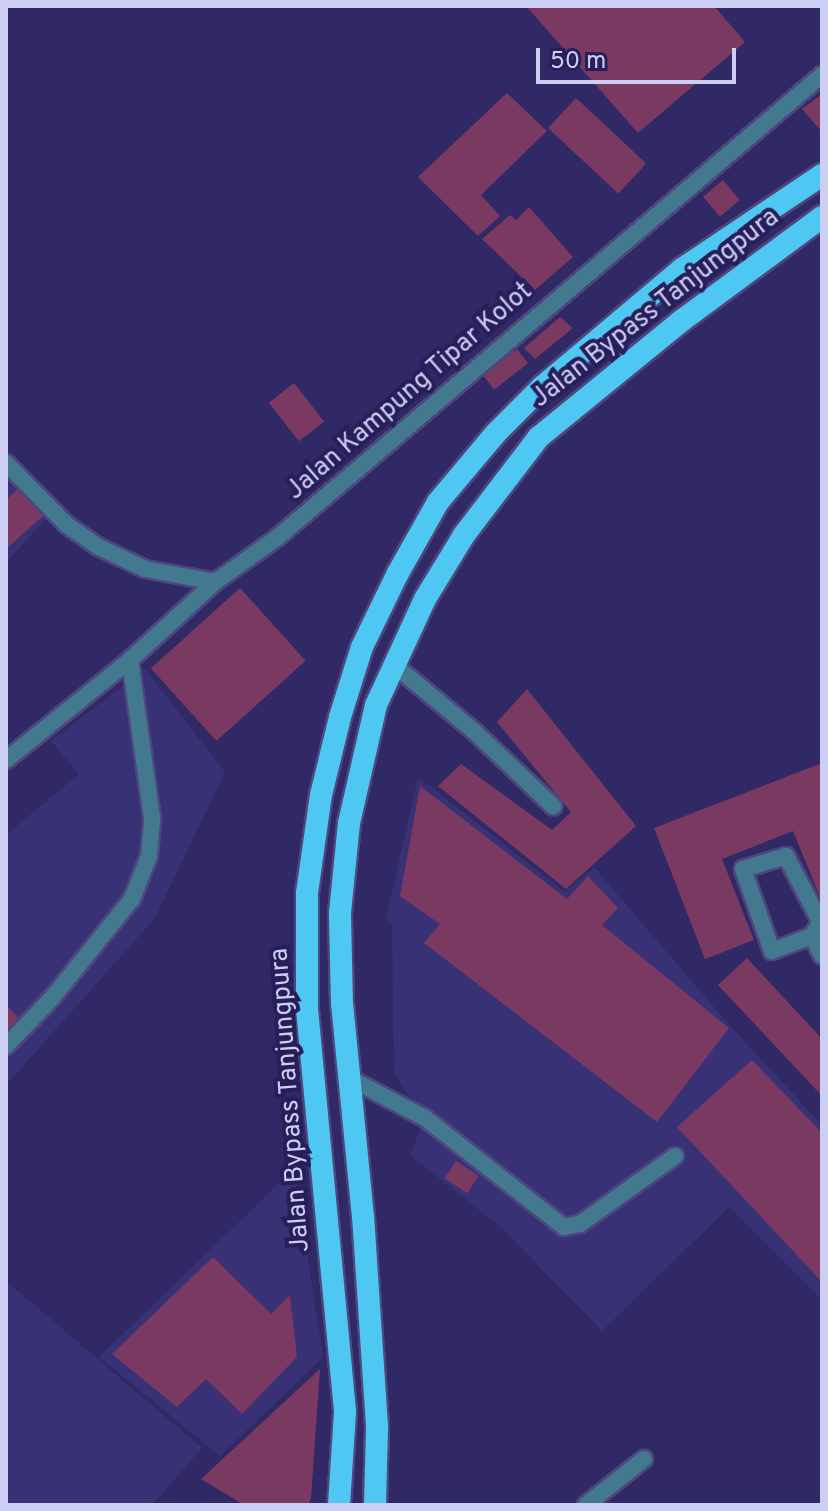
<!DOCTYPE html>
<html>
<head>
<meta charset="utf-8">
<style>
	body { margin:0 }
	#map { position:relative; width:828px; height:1511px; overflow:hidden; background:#312966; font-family:Overpass,sans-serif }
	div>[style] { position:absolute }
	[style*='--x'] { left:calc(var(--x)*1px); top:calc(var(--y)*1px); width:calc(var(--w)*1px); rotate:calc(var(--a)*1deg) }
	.built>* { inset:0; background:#393175 }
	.building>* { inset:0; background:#793960; transform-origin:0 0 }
	.roads { filter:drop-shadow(2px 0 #4d477f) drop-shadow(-2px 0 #4d477f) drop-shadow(0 2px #4d477f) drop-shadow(0 -2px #4d477f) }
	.service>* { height:16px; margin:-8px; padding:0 8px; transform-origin:8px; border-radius:8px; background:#43798e }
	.minor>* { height:16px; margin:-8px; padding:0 8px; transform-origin:8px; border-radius:8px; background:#43798e }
	.trunk>* { height:22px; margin:-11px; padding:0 11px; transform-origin:11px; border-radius:11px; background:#4ec8f2 }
	span { translate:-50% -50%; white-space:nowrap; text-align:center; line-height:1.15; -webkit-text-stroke:8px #271e5a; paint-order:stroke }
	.street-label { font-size:26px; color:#cdcef3 }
	.frame { position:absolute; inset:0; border:8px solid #cdcef3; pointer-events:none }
	.scale { position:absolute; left:536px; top:48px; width:200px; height:36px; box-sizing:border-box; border:4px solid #cdcef3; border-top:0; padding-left:10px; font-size:24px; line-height:28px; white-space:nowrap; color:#cdcef3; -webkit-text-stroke:6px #271e5a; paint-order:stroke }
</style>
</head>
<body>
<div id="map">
	<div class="built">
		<div style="clip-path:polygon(6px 471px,50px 515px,6px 562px)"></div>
		<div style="clip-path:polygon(145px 669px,225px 772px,155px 918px,6px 1085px,6px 835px,79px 774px,51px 741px)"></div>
		<div style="clip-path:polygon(418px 777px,565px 892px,594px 867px,732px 1028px,822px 1125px,822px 1300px,729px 1207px,602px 1331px,502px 1228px,410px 1155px,425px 1118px,394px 1074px,392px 924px,386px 918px)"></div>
		<div style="clip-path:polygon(294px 1169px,323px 1357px,220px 1456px,99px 1357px)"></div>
		<div style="clip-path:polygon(6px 1281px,202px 1448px,152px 1505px,6px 1505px)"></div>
	</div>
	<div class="building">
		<div style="clip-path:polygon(526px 6px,714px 6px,745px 42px,638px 133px)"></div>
		<div style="clip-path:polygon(507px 93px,547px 131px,481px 195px,500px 216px,478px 236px,418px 177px)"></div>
		<div style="clip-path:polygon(822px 94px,822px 132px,802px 109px)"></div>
		<div style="left:576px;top:98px;width:96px;height:41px;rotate:43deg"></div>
		<div style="left:723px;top:180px;width:26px;height:26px;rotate:50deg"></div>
		<div style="clip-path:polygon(529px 207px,573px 257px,535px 290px,482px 239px,510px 215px,516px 220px)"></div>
		<div style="clip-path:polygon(560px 317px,573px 328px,535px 359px,524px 348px)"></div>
		<div style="left:517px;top:349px;width:18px;height:43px;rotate:52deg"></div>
		<div style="left:294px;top:383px;width:49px;height:32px;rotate:52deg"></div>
		<div style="clip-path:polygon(20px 487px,44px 515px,6px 549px,6px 500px)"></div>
		<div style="left:240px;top:588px;width:98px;height:120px;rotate:48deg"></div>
		<div style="clip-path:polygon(527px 689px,636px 826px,566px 889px,438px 786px,461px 764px,552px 830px,571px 812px,497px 722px)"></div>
		<div style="clip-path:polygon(822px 763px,822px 902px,793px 831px,722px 859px,754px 940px,705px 959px,654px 828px)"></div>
		<div style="clip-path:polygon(420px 786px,567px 899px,588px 876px,618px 908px,602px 925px,729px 1028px,657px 1122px,424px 943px,440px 924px,400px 896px)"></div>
		<div style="clip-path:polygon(747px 958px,822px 1039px,822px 1096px,718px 985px)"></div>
		<div style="clip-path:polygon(6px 1005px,24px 1023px,6px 1041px)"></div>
		<div style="clip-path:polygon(752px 1060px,822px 1133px,822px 1282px,677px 1127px)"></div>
		<div style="left:456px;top:1161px;width:27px;height:21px;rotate:33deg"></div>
		<div style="clip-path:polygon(213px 1257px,271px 1314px,290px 1295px,297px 1357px,242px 1414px,206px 1379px,177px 1407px,112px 1354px)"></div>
		<div style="clip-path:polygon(320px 1369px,311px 1498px,308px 1505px,244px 1505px,201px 1479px)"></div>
	</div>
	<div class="roads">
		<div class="service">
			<div style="--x:393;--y:664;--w:107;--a:39.7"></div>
			<div style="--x:475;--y:732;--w:108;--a:43.5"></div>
			<div style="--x:812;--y:936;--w:43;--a:159.4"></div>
			<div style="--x:772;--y:951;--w:87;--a:-109.5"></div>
			<div style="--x:743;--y:869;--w:45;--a:-16.8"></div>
			<div style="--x:786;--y:856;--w:73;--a:62.4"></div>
			<div style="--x:6;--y:1046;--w:66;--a:-46.2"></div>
			<div style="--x:52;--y:998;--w:127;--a:-51.1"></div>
			<div style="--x:132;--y:899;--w:46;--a:-68.4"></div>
			<div style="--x:149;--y:856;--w:38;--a:-85"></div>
			<div style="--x:152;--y:818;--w:160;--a:-97.9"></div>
			<div style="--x:130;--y:660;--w:115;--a:-42.5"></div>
			<div style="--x:349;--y:1078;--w:86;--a:27.8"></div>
			<div style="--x:425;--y:1118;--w:177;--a:38.1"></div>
			<div style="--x:564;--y:1227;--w:16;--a:-11"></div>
			<div style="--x:580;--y:1224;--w:117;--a:-35.6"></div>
		</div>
		<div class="minor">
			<div style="--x:6;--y:463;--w:87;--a:45.5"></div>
			<div style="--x:67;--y:525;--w:39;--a:35"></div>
			<div style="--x:99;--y:547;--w:51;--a:25.6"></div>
			<div style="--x:145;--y:569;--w:71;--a:10.5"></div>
			<div style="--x:215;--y:582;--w:77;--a:-35.5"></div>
			<div style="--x:278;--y:537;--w:714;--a:-40.34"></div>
			<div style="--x:6;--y:760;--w:159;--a:-38.9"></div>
			<div style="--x:822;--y:920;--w:19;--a:122"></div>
			<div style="--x:812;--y:936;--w:22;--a:63"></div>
			<div style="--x:586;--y:1505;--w:74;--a:-38.4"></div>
		</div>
		<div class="trunk">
			<div style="--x:339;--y:1505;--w:94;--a:-86.3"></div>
			<div style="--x:345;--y:1411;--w:402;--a:-95.4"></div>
			<div style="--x:307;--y:1011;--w:118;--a:-90"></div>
			<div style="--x:307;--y:893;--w:99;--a:-81.9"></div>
			<div style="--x:321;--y:795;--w:80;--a:-76.3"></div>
			<div style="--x:340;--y:717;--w:73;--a:-72.6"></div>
			<div style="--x:362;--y:647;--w:82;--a:-64.1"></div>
			<div style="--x:398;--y:573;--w:81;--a:-60.6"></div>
			<div style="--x:438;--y:502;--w:90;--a:-50"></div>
			<div style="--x:496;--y:433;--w:66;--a:-45"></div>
			<div style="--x:543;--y:386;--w:182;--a:-40.1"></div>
			<div style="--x:682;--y:269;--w:169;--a:-33.9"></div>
			<div style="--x:375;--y:1505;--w:79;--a:-88.5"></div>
			<div style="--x:377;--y:1426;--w:209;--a:-93.8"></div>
			<div style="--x:363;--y:1217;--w:214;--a:-95.6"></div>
			<div style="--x:342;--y:1004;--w:91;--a:-91.3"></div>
			<div style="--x:340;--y:913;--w:90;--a:-84.3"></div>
			<div style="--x:349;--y:823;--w:121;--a:-77.1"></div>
			<div style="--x:376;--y:705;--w:117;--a:-65.2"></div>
			<div style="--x:425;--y:599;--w:75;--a:-58.6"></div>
			<div style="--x:464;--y:535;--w:123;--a:-52.6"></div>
			<div style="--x:539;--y:437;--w:183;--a:-39.2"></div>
			<div style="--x:681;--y:321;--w:175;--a:-36.4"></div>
		</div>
	</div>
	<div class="street-label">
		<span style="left:656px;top:309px;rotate:-38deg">Jalan Bypass Tanjungpura</span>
		<span style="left:410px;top:392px;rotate:-41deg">Jalan Kampung Tipar Kolot</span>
		<span style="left:291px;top:1100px;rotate:-94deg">Jalan Bypass Tanjungpura</span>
	</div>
	<div class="frame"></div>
	<div class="scale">50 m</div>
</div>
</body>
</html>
